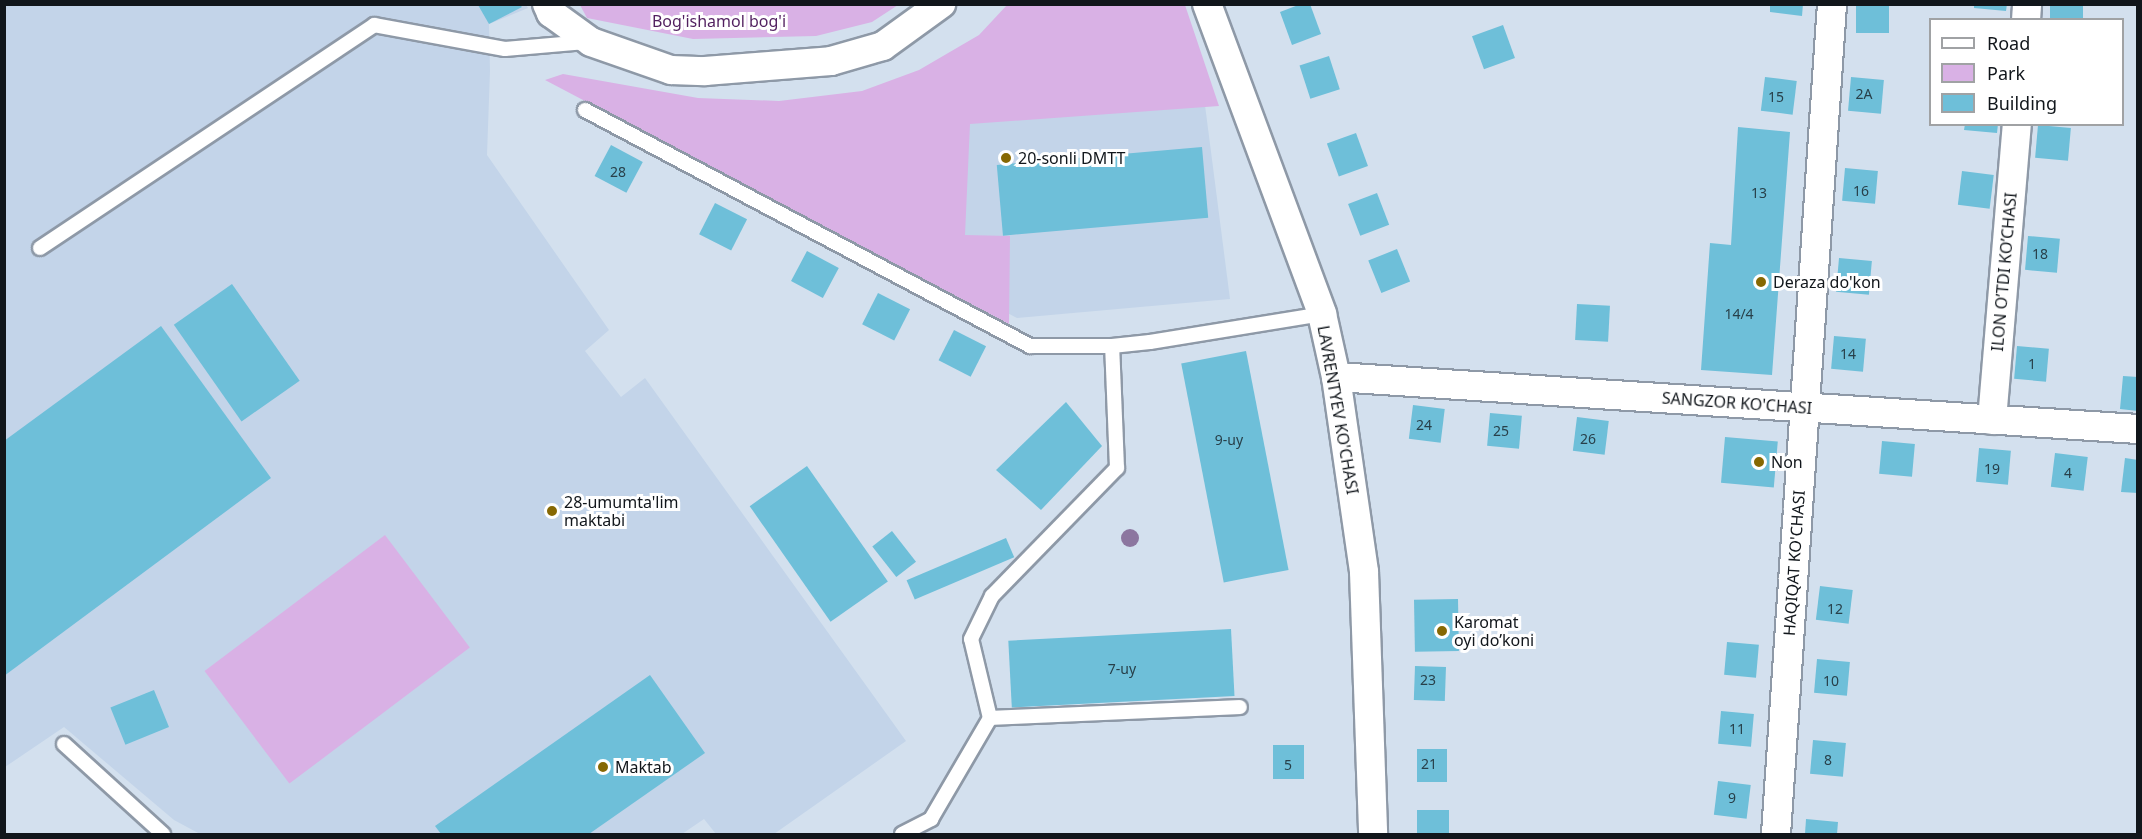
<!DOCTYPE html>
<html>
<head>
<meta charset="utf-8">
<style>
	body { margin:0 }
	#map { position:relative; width:2142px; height:839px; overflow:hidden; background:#d3e0ee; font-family:"Noto Sans",sans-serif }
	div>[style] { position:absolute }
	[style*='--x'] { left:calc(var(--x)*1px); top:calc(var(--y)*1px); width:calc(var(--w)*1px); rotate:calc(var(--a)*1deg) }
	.built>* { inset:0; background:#c3d4e9 }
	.green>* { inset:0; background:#d9b1e5; transform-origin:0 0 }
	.building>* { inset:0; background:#6ebfd9; transform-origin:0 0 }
	.roads { filter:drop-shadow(2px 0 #8e99a7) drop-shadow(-2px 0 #8e99a7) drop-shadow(0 2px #8e99a7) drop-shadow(0 -2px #8e99a7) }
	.lane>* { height:14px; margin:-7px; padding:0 7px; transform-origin:7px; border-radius:7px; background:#fff }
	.street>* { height:28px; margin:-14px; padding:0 14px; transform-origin:14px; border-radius:14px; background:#fff }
	.trees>* { width:18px; height:18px; margin:-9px; border-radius:50%; background:#8c769f }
	.dots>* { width:16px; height:16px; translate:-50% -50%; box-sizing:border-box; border:3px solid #fff; border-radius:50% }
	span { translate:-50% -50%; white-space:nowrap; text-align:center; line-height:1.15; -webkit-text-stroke:6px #fff; paint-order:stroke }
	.number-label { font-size:14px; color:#28404a }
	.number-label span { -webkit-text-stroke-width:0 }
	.park-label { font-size:16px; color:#511f5f }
	.poi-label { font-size:16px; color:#11161b }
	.left { translate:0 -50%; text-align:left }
	.street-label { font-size:16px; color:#11161b }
	.frame { position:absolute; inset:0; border:6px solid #11161b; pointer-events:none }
	.legend { position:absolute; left:1929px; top:18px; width:195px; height:108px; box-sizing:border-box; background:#fff; border:2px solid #a0a2a4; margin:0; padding:8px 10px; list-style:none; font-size:18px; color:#11161b }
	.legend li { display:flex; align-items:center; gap:12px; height:30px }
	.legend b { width:30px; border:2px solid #a0a2a4 }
</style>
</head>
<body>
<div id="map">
	<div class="built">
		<div style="clip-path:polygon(5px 5px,526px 5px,528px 8px,489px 24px,490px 71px,487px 155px,609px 330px,585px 351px,621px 397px,645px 378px,906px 741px,774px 834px,716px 834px,704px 819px,682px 834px,200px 834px,174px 820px,64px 727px,5px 767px)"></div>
		<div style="clip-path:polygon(1201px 74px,1230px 299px,1017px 318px,788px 198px,814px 119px)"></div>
	</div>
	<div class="green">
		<div style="clip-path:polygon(580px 5px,898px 5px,872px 22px,816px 36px,693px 39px,587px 18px)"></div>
		<div style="clip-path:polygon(1185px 5px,1219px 106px,970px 124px,965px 235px,1010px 236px,1009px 324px,545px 80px,563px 74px,698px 98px,779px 101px,862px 91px,919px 70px,979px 35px,1007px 5px)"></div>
		<div style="left:385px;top:535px;width:141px;height:226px;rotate:53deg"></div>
	</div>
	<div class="building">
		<div style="clip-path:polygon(1301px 4px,1310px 4px,1321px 34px,1292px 45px,1280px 12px)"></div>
		<div style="clip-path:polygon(1770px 4px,1803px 4px,1802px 16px,1770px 12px)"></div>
		<div style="left:1856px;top:4px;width:33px;height:29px"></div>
		<div style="clip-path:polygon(1974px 4px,2007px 4px,2006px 11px,1974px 8px)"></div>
		<div style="left:2050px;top:4px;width:33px;height:16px"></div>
		<div style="clip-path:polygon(478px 5px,520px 5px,522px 7px,489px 24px)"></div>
		<div style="left:1503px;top:25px;width:35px;height:33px;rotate:70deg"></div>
		<div style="left:1329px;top:56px;width:35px;height:31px;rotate:72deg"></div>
		<div style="left:1765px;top:77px;width:32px;height:34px;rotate:7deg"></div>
		<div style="left:1851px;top:77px;width:33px;height:34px;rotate:5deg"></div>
		<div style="clip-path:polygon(1965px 124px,1998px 124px,1997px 133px,1964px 130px)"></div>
		<div style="left:2038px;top:125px;width:33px;height:33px;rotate:5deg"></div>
		<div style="clip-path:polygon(1738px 127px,1790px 132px,1772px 375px,1701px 370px,1710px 243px,1731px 245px)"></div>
		<div style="left:1356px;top:133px;width:35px;height:31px;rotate:70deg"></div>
		<div style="left:611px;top:145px;width:36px;height:35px;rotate:28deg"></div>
		<div style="left:1202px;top:147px;width:71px;height:206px;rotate:85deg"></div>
		<div style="left:1845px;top:168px;width:33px;height:33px;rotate:5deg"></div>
		<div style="left:1962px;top:171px;width:32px;height:34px;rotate:7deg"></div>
		<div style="left:1377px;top:193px;width:34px;height:31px;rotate:69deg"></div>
		<div style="left:715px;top:203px;width:36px;height:35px;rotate:27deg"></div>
		<div style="left:2028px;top:236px;width:32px;height:34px;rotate:5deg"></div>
		<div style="left:1397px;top:249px;width:35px;height:31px;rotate:68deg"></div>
		<div style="left:807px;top:251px;width:36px;height:34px;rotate:28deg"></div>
		<div style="left:1839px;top:258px;width:33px;height:34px;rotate:5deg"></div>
		<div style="left:232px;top:284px;width:118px;height:71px;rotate:55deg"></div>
		<div style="left:878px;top:293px;width:36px;height:35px;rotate:27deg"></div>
		<div style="left:1577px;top:304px;width:33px;height:36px;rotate:3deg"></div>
		<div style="clip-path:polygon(161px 326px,271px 478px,4px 676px,4px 441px)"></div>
		<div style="left:954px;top:330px;width:36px;height:34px;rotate:27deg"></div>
		<div style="left:1834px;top:336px;width:32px;height:33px;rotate:5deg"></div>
		<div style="left:2017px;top:346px;width:32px;height:33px;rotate:5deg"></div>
		<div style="left:1246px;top:351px;width:223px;height:66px;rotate:79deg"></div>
		<div style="clip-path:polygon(2123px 376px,2138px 377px,2138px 411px,2120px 409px)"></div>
		<div style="clip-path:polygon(1066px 402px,1102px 446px,1041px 510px,996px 470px)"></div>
		<div style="left:1413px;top:405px;width:32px;height:34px;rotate:7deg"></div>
		<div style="left:1490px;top:413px;width:32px;height:33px;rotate:5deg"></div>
		<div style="left:1577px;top:417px;width:32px;height:34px;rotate:7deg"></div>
		<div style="left:1725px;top:437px;width:53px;height:46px;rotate:5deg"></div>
		<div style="left:1882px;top:441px;width:33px;height:33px;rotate:5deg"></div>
		<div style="left:1979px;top:448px;width:32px;height:34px;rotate:5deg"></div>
		<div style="left:2055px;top:453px;width:33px;height:34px;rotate:7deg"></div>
		<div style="clip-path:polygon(2125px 458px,2138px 460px,2138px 493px,2121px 492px)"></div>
		<div style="left:807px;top:466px;width:141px;height:70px;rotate:55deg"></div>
		<div style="left:892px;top:531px;width:39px;height:25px;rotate:52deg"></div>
		<div style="left:1006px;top:538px;width:21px;height:108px;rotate:67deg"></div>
		<div style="left:1820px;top:586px;width:33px;height:34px;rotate:7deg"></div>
		<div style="left:1458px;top:599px;width:52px;height:44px;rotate:89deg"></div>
		<div style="left:1231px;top:629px;width:67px;height:223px;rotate:87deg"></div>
		<div style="left:1727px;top:642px;width:32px;height:33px;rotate:5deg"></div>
		<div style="left:1817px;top:659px;width:33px;height:34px;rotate:5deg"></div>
		<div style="left:1415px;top:666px;width:31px;height:34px;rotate:2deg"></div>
		<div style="clip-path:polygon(650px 675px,705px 753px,589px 834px,441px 834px,435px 826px)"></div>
		<div style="left:154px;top:690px;width:40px;height:47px;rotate:68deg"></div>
		<div style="left:1721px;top:711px;width:33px;height:33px;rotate:5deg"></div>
		<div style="left:1813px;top:740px;width:33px;height:34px;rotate:5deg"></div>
		<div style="left:1273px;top:745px;width:31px;height:34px"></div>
		<div style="left:1417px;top:749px;width:30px;height:33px"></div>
		<div style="left:1718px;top:781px;width:33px;height:34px;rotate:7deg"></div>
		<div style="left:1417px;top:810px;width:32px;height:24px"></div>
		<div style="clip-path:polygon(1806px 819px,1838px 822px,1837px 834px,1805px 834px)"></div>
	</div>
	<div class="roads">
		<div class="lane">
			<div style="--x:585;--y:110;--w:504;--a:27.94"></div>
			<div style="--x:1030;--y:346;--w:82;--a:0"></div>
			<div style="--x:1112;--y:346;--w:38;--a:-6"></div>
			<div style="--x:1150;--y:342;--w:174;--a:-9.2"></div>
			<div style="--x:40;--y:248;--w:402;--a:-33.7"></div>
			<div style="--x:374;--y:25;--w:133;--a:10.4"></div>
			<div style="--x:505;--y:49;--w:81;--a:-4.9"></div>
			<div style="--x:990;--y:718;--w:250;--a:-2.5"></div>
			<div style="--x:64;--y:744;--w:134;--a:42.3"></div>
			<div style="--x:902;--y:834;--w:33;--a:-27"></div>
			<div style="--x:931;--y:819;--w:117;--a:-59.7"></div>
			<div style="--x:990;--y:718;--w:81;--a:-103.5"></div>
			<div style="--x:971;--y:639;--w:48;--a:-64"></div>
			<div style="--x:992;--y:596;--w:179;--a:-45.7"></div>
			<div style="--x:1117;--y:468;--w:122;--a:-92.3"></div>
		</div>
		<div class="street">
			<div style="--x:547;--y:4;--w:10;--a:66"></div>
			<div style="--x:551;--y:13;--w:49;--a:35.9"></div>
			<div style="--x:591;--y:42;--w:85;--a:19.3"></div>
			<div style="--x:671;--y:70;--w:34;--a:2"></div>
			<div style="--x:705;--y:71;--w:126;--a:-4.5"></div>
			<div style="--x:831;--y:61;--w:54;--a:-16.1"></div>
			<div style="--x:883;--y:46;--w:72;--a:-35.9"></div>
			<div style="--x:1207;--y:4;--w:331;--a:69.6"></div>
			<div style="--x:1322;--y:314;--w:65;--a:77.5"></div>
			<div style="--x:1336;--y:377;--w:197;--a:81.8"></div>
			<div style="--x:1364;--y:572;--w:262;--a:88"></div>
			<div style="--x:2026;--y:20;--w:16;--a:-86"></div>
			<div style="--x:1336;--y:377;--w:804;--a:3.71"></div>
			<div style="--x:1992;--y:420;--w:297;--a:-85.2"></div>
			<div style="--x:1776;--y:834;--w:832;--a:-86.14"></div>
		</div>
	</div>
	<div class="trees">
		<div style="left:1130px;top:538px"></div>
	</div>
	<div class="dots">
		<div style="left:1006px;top:158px;background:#866803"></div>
		<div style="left:1761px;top:282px;background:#866803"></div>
		<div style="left:1759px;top:462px;background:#866803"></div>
		<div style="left:552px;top:511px;background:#866803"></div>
		<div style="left:1442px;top:631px;background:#866803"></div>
		<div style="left:603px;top:767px;background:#866803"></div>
	</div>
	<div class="number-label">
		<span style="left:1864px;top:94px">2A</span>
		<span style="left:1776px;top:97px">15</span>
		<span style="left:618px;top:172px">28</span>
		<span style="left:1861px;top:191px">16</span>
		<span style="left:1759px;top:193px">13</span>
		<span style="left:2040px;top:254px">18</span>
		<span style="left:1739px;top:314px">14/4</span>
		<span style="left:1848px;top:354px">14</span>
		<span style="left:2032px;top:364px">1</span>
		<span style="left:1424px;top:425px">24</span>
		<span style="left:1501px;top:431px">25</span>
		<span style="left:1588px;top:439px">26</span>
		<span style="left:1229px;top:440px">9-uy</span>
		<span style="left:1992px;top:469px">19</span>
		<span style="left:2068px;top:473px">4</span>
		<span style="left:1835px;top:609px">12</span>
		<span style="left:1122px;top:669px">7-uy</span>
		<span style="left:1428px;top:680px">23</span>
		<span style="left:1831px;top:681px">10</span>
		<span style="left:1737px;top:729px">11</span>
		<span style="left:1828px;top:760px">8</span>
		<span style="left:1429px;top:764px">21</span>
		<span style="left:1288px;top:765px">5</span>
		<span style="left:1732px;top:798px">9</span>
	</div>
	<div class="park-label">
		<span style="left:719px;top:21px">Bog'ishamol bog'i</span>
	</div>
	<div class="poi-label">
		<span class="left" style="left:1018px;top:158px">20-sonli DMTT</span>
		<span class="left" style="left:1773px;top:282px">Deraza do'kon</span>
		<span class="left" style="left:1771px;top:462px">Non</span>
		<span class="left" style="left:564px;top:511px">28-umumta'lim<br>maktabi</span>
		<span class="left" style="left:1454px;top:631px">Karomat<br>oyi do’koni</span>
		<span class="left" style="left:615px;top:767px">Maktab</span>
	</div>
	<div class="street-label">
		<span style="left:2004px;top:272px;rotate:-85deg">ILON O’TDI KO’CHASI</span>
		<span style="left:1737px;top:403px;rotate:4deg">SANGZOR KO'CHASI</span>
		<span style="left:1338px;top:410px;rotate:80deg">LAVRENTYEV KO'CHASI</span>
		<span style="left:1794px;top:563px;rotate:-86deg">HAQIQAT KO'CHASI</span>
	</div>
	<div class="frame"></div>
	<ul class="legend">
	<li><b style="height:8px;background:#fff"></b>Road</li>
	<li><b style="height:16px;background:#d9b1e5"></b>Park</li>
	<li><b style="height:16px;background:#6ebfd9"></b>Building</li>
	</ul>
</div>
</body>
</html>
